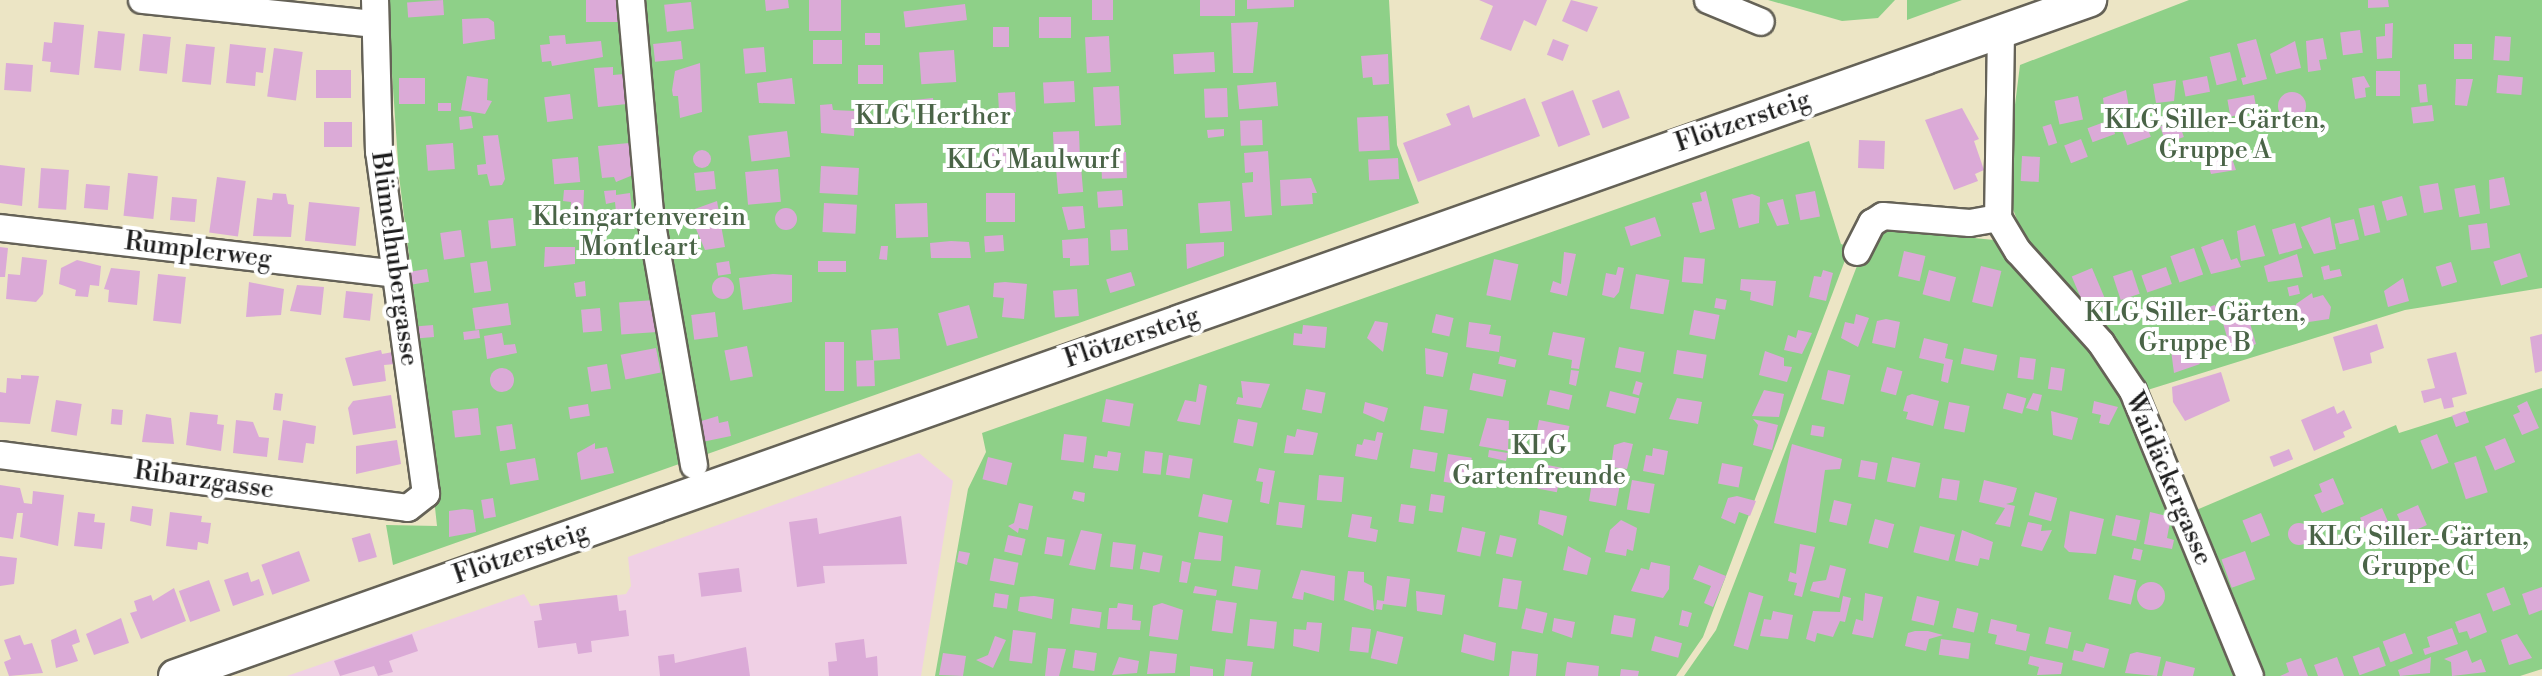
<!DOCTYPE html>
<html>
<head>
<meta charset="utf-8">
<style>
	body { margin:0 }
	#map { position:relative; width:2542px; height:676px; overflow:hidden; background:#ece5c5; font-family:"Libre Bodoni",serif }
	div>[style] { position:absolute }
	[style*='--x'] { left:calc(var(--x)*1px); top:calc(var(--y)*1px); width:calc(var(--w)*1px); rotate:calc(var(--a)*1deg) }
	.built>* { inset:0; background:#f0d0e5 }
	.green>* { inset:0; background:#8ed088 }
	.building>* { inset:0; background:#dbaad7; transform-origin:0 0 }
	.round { border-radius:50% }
	.roads { filter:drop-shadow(2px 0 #656257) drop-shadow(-2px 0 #656257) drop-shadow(0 2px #656257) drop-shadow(0 -2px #656257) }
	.minor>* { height:26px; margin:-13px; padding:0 13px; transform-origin:13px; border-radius:13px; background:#fff }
	.major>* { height:32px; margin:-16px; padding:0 16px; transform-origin:16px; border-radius:16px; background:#fff }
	span { translate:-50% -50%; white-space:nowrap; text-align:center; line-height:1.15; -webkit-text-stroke:8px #fff; paint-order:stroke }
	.park-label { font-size:26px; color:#4a6447 }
	.street-label { font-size:26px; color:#1c1c1c }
</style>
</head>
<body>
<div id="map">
	<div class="built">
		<div style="clip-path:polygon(919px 453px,953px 481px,921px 676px,287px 676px,524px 594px,531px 606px,626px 594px,631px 586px,628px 557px)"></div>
	</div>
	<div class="green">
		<div style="clip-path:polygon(387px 0,1389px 0,1397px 145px,1419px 203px,393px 565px,386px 525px,437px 526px,432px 480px,437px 478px,399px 176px)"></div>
		<div style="clip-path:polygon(1768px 0,1895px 0,1878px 18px,1842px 21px)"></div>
		<div style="clip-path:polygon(1907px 0,1962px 0,1907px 20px)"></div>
		<div style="clip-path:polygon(2189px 0,2542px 0,2542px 288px,2405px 310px,2141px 392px,2023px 235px,2009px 199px,2007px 168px,2020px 65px)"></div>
		<div style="clip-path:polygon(1809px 141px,1841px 244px,1850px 247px,1703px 637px,1676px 676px,935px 676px,968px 489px,986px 452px,982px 433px)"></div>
		<div style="clip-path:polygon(1893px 230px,1994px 240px,2095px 354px,2119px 390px,2156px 470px,2235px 676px,1684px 676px,1716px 630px,1862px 253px,1878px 235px)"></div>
		<div style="clip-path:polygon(2542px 388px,2542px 669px,2520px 676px,2258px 676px,2194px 511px,2396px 425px,2399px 433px)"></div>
	</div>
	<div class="building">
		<div style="left:443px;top:0;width:15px;height:36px;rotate:86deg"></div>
		<div style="left:586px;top:0;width:32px;height:22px"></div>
		<div style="clip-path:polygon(765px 0,788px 0,789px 8px,766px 11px)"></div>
		<div style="left:809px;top:0;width:32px;height:31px"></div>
		<div style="left:1092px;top:0;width:21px;height:20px"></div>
		<div style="left:1200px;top:0;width:35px;height:16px"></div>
		<div style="clip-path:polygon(1247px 0,1294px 0,1294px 7px,1247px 9px)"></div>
		<div style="clip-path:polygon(1479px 0,1547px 0,1536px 26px,1524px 20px,1511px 51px,1480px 39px,1493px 6px)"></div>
		<div style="clip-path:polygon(1571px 0,1598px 7px,1587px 32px,1562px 21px)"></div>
		<div style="clip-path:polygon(2368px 0,2388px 0,2389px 7px,2368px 8px)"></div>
		<div style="left:691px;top:2px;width:27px;height:27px;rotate:84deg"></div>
		<div style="left:965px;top:4px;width:16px;height:62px;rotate:83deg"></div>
		<div style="left:1071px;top:17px;width:21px;height:32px;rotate:90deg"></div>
		<div style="clip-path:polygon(488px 18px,494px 22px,495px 39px,463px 44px,462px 19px)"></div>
		<div style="clip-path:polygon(54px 22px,84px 25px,79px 75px,50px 72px,51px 62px,42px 61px,44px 42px,52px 43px)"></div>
		<div style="clip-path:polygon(1258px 22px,1253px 73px,1233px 73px,1231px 23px)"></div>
		<div style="clip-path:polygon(2393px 23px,2392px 58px,2377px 59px,2376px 37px,2385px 36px,2385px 24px)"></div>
		<div style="left:993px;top:27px;width:16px;height:20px"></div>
		<div style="left:2360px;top:30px;width:23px;height:20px;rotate:83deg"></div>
		<div style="left:98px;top:31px;width:27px;height:37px;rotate:6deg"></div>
		<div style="left:880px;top:33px;width:12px;height:15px;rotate:90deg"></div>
		<div style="left:143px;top:34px;width:28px;height:37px;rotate:6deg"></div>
		<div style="clip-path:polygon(565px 35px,566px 44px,601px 41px,603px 57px,552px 66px,551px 61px,542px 62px,540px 45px,550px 44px,549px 36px)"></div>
		<div style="left:1109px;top:36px;width:36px;height:24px;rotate:87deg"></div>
		<div style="left:2495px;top:36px;width:16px;height:24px;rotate:4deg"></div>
		<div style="clip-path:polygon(2323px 38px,2327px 59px,2319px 60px,2321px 70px,2308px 72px,2306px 41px)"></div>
		<div style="left:1553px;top:39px;width:17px;height:17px;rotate:21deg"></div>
		<div style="clip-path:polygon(2256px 39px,2267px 79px,2243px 85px,2241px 78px,2246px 77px,2237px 44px)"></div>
		<div style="left:813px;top:40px;width:29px;height:24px"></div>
		<div style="left:681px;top:41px;width:18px;height:28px;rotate:84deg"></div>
		<div style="clip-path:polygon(2295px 41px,2301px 68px,2276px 74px,2270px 54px)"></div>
		<div style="left:186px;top:44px;width:29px;height:38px;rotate:6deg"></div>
		<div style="clip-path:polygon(230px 44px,266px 48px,263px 73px,256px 72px,255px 86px,226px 83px)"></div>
		<div style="left:2454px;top:44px;width:18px;height:15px"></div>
		<div style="left:764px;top:47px;width:25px;height:21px;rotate:85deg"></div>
		<div style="left:274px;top:48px;width:29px;height:49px;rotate:8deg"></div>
		<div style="left:954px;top:50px;width:32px;height:35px;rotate:86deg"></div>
		<div style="left:1214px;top:52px;width:20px;height:41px;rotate:87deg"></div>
		<div style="left:2230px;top:52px;width:29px;height:21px;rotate:76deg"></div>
		<div style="clip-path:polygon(1388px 54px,1389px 84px,1373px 85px,1372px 77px,1363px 78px,1361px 56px)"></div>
		<div style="left:6px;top:63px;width:27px;height:27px;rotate:4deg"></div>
		<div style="clip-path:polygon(700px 63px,702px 112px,680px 118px,678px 96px,673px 96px,672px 90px,675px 71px)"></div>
		<div style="left:858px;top:65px;width:25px;height:19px"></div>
		<div style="clip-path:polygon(613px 67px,613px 75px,624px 74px,627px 104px,598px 107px,594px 68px)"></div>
		<div style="left:351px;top:70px;width:28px;height:35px;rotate:90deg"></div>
		<div style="left:2376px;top:71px;width:24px;height:25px"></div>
		<div style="left:2498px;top:75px;width:25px;height:18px;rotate:5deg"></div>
		<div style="clip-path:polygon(467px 76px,488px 79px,487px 100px,492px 101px,485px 114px,461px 110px)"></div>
		<div style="left:2207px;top:76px;width:16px;height:25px;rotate:79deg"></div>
		<div style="clip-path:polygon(2364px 76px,2370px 87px,2365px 88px,2366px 97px,2355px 99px,2352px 78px)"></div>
		<div style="left:399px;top:78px;width:26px;height:26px"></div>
		<div style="clip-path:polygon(792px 78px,795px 104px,759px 103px,757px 83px)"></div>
		<div style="clip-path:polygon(2456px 79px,2473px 79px,2467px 106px,2455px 105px)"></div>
		<div style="clip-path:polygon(2176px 80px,2174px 101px,2156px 103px,2153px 84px)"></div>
		<div style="left:1074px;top:81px;width:21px;height:31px;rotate:87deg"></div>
		<div style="left:1276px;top:82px;width:24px;height:39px;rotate:85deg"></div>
		<div style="left:2426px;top:84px;width:18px;height:8px;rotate:84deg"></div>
		<div style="left:1119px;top:86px;width:39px;height:26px;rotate:87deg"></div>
		<div style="left:1227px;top:88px;width:29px;height:23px;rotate:88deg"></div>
		<div style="left:1573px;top:90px;width:48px;height:34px;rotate:69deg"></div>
		<div style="left:1619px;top:90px;width:30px;height:29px;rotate:69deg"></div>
		<div style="clip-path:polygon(2126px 90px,2129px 108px,2105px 114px,2103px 98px)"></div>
		<div style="left:1015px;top:92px;width:20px;height:17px;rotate:87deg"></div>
		<div class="round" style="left:2278px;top:92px;width:28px;height:28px"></div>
		<div style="left:570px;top:94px;width:25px;height:26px;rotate:83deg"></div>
		<div style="left:2254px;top:95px;width:17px;height:27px;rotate:80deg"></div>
		<div style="left:2078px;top:96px;width:24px;height:24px;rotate:78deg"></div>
		<div style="left:933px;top:98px;width:9px;height:19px;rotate:84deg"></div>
		<div style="clip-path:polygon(1525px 98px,1540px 136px,1418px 182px,1403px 143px,1451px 125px,1446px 114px,1469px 105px,1473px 118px)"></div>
		<div style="left:451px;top:103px;width:8px;height:13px;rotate:90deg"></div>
		<div style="clip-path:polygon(832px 104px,833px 110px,855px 111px,854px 136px,821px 133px,820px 105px)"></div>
		<div style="left:2432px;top:105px;width:16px;height:21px;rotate:83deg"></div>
		<div style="clip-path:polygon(1962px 108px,1979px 139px,1974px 141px,1984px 170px,1975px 174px,1978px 181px,1954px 190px,1925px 120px)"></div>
		<div style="clip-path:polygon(471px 116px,473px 128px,460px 130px,459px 117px)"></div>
		<div style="left:1388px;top:116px;width:34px;height:31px;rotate:87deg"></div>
		<div style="left:2144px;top:118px;width:20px;height:25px;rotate:70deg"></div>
		<div style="left:1262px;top:120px;width:25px;height:22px;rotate:88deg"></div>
		<div style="left:2110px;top:120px;width:15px;height:24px;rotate:70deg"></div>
		<div style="left:2178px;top:120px;width:18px;height:19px;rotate:71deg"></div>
		<div style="left:352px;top:122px;width:25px;height:28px;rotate:90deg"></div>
		<div style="left:2051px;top:124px;width:20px;height:9px;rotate:72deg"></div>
		<div style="clip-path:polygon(1224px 129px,1224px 136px,1208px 138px,1207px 130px)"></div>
		<div style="left:787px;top:131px;width:26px;height:39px;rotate:83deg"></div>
		<div style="left:1079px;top:131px;width:29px;height:26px;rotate:88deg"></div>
		<div style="clip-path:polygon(498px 135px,505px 179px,502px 185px,490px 186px,487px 174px,478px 175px,477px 165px,486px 164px,483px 136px)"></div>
		<div style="left:2081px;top:139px;width:19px;height:18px;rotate:69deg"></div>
		<div style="left:1859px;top:140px;width:26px;height:28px;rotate:2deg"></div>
		<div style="left:453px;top:143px;width:26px;height:27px;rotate:86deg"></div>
		<div style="clip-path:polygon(629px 143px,633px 175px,616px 182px,614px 177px,602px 178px,598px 146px)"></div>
		<div style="left:1009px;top:146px;width:21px;height:20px;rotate:87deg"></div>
		<div style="clip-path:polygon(2218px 146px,2228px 147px,2236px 170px,2211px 174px,2204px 151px)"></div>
		<div class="round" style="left:693px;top:150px;width:18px;height:18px"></div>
		<div style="clip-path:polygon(1268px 151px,1272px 215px,1245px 217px,1242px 183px,1253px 182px,1253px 172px,1245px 173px,1244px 153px)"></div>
		<div style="left:1126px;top:152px;width:26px;height:25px;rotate:88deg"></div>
		<div style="left:2022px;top:156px;width:18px;height:25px;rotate:3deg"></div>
		<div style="left:578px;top:157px;width:25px;height:26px;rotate:85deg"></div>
		<div style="left:1398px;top:158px;width:21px;height:30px;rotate:87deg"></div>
		<div style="clip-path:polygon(0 165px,25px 168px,22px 206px,0 203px)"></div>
		<div style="left:821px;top:166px;width:38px;height:27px;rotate:3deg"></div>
		<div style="left:1081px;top:167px;width:25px;height:25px;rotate:85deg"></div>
		<div style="left:41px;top:168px;width:28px;height:40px;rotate:4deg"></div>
		<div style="left:778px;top:169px;width:33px;height:33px;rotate:85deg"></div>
		<div style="left:714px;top:171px;width:18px;height:20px;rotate:84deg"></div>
		<div style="left:128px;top:173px;width:30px;height:43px;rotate:6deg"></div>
		<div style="left:217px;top:177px;width:29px;height:56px;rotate:8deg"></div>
		<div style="clip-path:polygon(2504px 177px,2510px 205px,2490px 209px,2489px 180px)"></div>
		<div style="clip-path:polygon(1311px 178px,1317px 193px,1312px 193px,1313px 204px,1281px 206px,1280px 180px)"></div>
		<div style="left:2438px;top:183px;width:27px;height:19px;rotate:80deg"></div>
		<div style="left:86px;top:184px;width:24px;height:24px;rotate:5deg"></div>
		<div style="left:2475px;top:185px;width:29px;height:21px;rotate:80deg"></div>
		<div style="clip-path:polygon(564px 190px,584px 190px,583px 217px,570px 216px,571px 202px,563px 201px)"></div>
		<div style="clip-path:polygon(616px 190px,616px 195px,630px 193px,632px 210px,616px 212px,615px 202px,606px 204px,604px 191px)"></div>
		<div style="left:1122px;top:190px;width:16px;height:25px;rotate:86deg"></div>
		<div style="clip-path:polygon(1706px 191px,1715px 229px,1700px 233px,1692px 203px,1702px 201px,1700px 193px)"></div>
		<div style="left:1815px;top:191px;width:26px;height:20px;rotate:79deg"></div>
		<div style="clip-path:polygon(273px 193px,286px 194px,288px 204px,294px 205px,291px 237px,253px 236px,257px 198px,272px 200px)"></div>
		<div style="left:986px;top:193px;width:29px;height:29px"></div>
		<div style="clip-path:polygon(1752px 194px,1760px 197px,1759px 223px,1739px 228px,1732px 199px)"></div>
		<div style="left:2402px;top:196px;width:20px;height:21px;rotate:75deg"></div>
		<div style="left:172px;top:197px;width:25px;height:23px;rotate:5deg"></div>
		<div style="clip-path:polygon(1783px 199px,1789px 224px,1777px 226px,1767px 203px)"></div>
		<div style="clip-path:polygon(717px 201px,720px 218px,694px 221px,692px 210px)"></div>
		<div style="left:1230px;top:201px;width:30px;height:32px;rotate:86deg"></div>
		<div style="left:309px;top:202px;width:51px;height:39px;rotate:6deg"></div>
		<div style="left:824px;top:203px;width:33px;height:29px;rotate:3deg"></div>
		<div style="left:927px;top:203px;width:34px;height:32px;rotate:88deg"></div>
		<div style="left:2374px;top:205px;width:28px;height:16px;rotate:77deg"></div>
		<div style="clip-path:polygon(1083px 206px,1085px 228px,1068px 230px,1062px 207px)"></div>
		<div class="round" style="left:775px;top:208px;width:22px;height:22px"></div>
		<div style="left:1655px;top:217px;width:20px;height:32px;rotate:72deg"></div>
		<div style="clip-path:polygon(2330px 217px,2336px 249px,2314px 254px,2301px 227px)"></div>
		<div style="left:513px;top:218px;width:28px;height:25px;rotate:84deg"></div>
		<div style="left:2354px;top:219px;width:21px;height:20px;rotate:76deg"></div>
		<div style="left:2295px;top:223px;width:26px;height:24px;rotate:74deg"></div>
		<div style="left:2487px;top:223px;width:25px;height:19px;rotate:83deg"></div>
		<div style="clip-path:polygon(721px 225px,725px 247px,705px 250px,696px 229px)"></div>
		<div style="clip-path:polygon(2255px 225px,2265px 256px,2241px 261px,2237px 231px)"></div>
		<div style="left:1127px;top:229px;width:21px;height:17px;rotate:87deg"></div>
		<div style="left:461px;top:230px;width:27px;height:21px;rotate:82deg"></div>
		<div style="left:1003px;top:235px;width:16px;height:19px;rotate:86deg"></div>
		<div style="clip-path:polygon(1088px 238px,1089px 265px,1070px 266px,1070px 258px,1063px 258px,1062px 240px)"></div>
		<div style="clip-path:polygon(2223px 239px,2231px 260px,2237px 258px,2241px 267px,2211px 274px,2201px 247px)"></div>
		<div style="clip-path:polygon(951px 241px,969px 242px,971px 258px,931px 258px,930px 243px)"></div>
		<div style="clip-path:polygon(1224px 242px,1224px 256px,1187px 269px,1186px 244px)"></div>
		<div style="clip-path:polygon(881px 246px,888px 246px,887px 260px,879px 259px)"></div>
		<div style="clip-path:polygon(0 247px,8px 248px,5px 277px,0 277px)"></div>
		<div style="clip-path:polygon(545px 247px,575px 247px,575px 264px,544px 267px)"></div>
		<div style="left:2194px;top:248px;width:28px;height:25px;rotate:71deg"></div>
		<div style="left:1904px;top:251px;width:22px;height:26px;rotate:13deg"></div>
		<div style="clip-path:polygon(1564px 252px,1576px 254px,1567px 296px,1550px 292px,1553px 281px,1561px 284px)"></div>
		<div style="left:2520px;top:253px;width:25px;height:28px;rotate:72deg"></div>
		<div style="clip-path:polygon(2297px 254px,2303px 277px,2268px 282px,2264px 266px)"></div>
		<div style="clip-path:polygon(22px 257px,47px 260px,43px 294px,36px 302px,6px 299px,8px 274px,20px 275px)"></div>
		<div style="left:1684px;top:257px;width:21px;height:25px;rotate:5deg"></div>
		<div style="left:1494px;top:259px;width:25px;height:37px;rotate:12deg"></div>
		<div style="clip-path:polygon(77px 260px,101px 266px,99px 286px,90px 285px,88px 297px,75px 296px,76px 290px,59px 284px,61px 268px)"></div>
		<div style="left:487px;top:261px;width:30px;height:17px;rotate:82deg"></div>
		<div style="left:729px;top:261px;width:13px;height:13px;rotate:81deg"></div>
		<div style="left:846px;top:261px;width:11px;height:28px;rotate:90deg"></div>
		<div style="left:2451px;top:262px;width:21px;height:16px;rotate:73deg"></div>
		<div style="clip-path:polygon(2329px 265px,2330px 271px,2340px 269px,2342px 276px,2324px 280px,2321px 267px)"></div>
		<div style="left:1981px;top:266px;width:21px;height:37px;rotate:14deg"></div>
		<div style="clip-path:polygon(1618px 267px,1624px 268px,1619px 292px,1614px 298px,1602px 295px,1606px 273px,1616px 275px)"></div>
		<div style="left:2166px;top:267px;width:18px;height:26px;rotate:71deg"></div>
		<div style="clip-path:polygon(111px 268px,140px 271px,137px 305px,108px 302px,109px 290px,104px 289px)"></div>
		<div style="left:2092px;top:268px;width:36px;height:22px;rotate:67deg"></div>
		<div style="left:427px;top:269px;width:13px;height:17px;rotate:81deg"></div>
		<div style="clip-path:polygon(1823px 270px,1833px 273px,1826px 301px,1809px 297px,1814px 276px,1821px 277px)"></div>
		<div style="left:1929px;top:270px;width:28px;height:25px;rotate:15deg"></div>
		<div style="left:2132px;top:270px;width:25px;height:20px;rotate:72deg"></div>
		<div style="left:1131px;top:272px;width:14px;height:26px;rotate:73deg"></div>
		<div style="left:158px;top:274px;width:28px;height:47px;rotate:6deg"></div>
		<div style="clip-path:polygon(773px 274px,792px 275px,792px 302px,743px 310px,739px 278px)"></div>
		<div style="left:1636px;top:274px;width:34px;height:35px;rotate:10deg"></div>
		<div class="round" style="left:712px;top:277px;width:22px;height:22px"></div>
		<div style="clip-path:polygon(2403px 278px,2409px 301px,2388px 307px,2384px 291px)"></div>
		<div style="clip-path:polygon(1741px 279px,1776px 281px,1773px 306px,1750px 300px,1751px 292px,1740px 290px)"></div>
		<div style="clip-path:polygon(585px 281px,586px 296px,576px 297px,574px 283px)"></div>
		<div style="clip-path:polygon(249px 282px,284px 289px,281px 315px,246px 317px)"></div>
		<div style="clip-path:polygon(1005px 282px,1027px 284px,1024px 319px,1002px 317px,1004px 298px,993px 297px,994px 283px)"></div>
		<div style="clip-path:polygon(297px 285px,324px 287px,321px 315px,290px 311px)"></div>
		<div style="left:2298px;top:285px;width:9px;height:11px;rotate:77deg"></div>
		<div style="left:1077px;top:289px;width:27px;height:24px;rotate:86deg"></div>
		<div style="left:346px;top:291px;width:27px;height:27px;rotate:6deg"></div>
		<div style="clip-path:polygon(2312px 293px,2313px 298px,2323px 295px,2331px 307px,2329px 319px,2302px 323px,2296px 304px)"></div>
		<div style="left:1716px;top:298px;width:11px;height:10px;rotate:10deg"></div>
		<div style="left:655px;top:300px;width:32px;height:36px;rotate:86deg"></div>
		<div style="left:508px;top:303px;width:22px;height:36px;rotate:82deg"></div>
		<div style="left:969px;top:305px;width:34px;height:32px;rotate:75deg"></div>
		<div style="left:2215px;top:305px;width:14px;height:11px;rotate:73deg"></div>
		<div style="left:600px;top:308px;width:23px;height:19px;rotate:85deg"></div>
		<div style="left:1694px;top:310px;width:26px;height:25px;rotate:11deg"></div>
		<div style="left:715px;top:312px;width:25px;height:24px;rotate:83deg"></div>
		<div style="clip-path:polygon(2247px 313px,2256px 344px,2239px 352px,2237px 346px,2230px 348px,2223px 323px)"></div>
		<div style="left:1436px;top:314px;width:18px;height:19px;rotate:13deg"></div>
		<div style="clip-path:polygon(1856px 314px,1869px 318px,1858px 347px,1841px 338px,1845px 322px,1854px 324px)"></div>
		<div style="clip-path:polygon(1886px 319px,1900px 322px,1895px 348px,1872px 343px,1877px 321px)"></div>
		<div style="clip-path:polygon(1375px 321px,1388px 323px,1383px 352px,1367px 338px)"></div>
		<div style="clip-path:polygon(1469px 322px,1491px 325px,1489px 334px,1501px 336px,1499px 352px,1466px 347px)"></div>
		<div style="clip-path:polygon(2377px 324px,2384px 348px,2370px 353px,2372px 363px,2343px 371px,2333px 337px)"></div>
		<div style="left:433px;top:325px;width:12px;height:15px;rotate:85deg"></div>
		<div style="clip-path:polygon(1303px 325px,1327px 327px,1325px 348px,1293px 345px,1294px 333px,1302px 334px)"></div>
		<div style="left:898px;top:328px;width:31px;height:27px;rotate:86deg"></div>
		<div style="left:479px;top:330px;width:8px;height:16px;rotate:83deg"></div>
		<div style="clip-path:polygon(1798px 330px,1812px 333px,1802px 354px,1784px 350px,1788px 335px,1796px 338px)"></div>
		<div style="clip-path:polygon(1553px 332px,1585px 338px,1579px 369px,1571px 368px,1572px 360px,1548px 355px)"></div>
		<div style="clip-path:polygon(502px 333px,504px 345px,515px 344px,517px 353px,487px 359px,484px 336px)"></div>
		<div style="clip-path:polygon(2542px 334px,2542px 371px,2535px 373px,2530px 337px)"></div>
		<div style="clip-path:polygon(1924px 338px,1948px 344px,1945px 358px,1953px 360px,1948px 383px,1941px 381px,1944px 364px,1919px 358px)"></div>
		<div style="left:844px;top:342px;width:49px;height:19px;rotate:90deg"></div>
		<div style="clip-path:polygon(2189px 344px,2200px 364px,2174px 373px,2171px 350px)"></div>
		<div style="left:747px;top:346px;width:31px;height:23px;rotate:79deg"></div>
		<div style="left:1619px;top:347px;width:26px;height:21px;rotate:11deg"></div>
		<div style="left:656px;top:348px;width:25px;height:36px;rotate:79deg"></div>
		<div style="clip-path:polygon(1425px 348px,1448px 353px,1443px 377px,1426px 374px)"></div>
		<div style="left:1964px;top:348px;width:34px;height:16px;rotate:12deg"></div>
		<div style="clip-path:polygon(381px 350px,382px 354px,393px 352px,395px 364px,384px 365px,386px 381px,353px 386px,345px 358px)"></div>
		<div style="left:1677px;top:350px;width:30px;height:24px;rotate:9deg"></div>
		<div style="clip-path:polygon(1765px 351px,1784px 358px,1784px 366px,1792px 367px,1787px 382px,1759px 375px)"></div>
		<div style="clip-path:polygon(2456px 352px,2467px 394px,2452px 398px,2454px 407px,2444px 409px,2441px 398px,2424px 403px,2421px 391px,2435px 388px,2427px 359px)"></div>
		<div style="left:1500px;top:356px;width:17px;height:8px;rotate:13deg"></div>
		<div style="left:2020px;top:357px;width:16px;height:21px;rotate:7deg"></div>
		<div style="left:874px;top:360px;width:26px;height:18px;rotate:88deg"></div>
		<div style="left:607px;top:364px;width:25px;height:20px;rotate:81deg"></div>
		<div style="left:1887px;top:367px;width:16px;height:25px;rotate:15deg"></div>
		<div style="left:2051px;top:367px;width:14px;height:22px;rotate:8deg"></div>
		<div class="round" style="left:490px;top:368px;width:24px;height:24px"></div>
		<div style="clip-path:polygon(1571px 370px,1579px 371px,1576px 386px,1569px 384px)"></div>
		<div style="left:1828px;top:370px;width:23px;height:30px;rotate:13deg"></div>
		<div style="clip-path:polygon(2221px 372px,2230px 401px,2185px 421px,2173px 402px,2172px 387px)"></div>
		<div style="left:1473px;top:373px;width:34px;height:17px;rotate:12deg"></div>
		<div style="clip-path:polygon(21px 375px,39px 376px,30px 424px,0 422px,0 392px,6px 393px,7px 378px,21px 379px)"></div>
		<div style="clip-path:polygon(1241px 381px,1270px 384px,1261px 408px,1236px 404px,1238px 397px,1243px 398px)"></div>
		<div style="left:1636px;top:381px;width:7px;height:13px;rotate:16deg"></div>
		<div style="clip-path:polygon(1199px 384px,1207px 386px,1200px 425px,1177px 421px,1185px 400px,1196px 402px)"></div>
		<div style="left:1306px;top:389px;width:20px;height:21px;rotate:11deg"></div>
		<div style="left:1550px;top:390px;width:23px;height:15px;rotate:13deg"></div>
		<div style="clip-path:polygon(1764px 390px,1784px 394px,1779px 417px,1752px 416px)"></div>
		<div style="left:1610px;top:391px;width:30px;height:16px;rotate:14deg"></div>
		<div style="left:275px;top:393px;width:8px;height:17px;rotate:7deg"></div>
		<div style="left:2007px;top:393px;width:20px;height:16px;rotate:15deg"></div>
		<div style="clip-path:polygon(2033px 393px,2042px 395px,2038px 411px,2026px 408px)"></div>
		<div style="clip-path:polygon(1912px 394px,1939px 401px,1933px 426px,1906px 419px,1908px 412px,1903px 411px,1907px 396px)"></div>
		<div style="clip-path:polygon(391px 395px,396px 428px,353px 435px,348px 408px,353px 401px)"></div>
		<div style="clip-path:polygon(1677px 398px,1702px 402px,1698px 424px,1669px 419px)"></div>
		<div style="left:1106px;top:399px;width:28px;height:23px;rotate:10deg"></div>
		<div style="left:56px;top:400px;width:26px;height:32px;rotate:9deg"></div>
		<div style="clip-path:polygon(2094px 401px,2118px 407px,2109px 425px,2099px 423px,2101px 415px,2092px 413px)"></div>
		<div style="clip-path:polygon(2527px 401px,2539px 428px,2522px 435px,2513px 415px,2520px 412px,2517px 406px)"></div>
		<div style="clip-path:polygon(1365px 402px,1388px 408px,1384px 422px,1363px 413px)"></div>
		<div style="left:1949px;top:402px;width:21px;height:27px;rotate:11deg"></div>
		<div style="left:588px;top:404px;width:12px;height:20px;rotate:81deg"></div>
		<div style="left:1424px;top:406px;width:24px;height:24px;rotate:9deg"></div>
		<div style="clip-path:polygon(2334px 406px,2337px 414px,2344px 410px,2352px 428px,2343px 432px,2345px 437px,2314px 451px,2301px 420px)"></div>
		<div style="left:478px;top:408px;width:27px;height:26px;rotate:84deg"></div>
		<div style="left:112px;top:409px;width:11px;height:15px;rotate:5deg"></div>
		<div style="clip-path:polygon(2051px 411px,2078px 418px,2072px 440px,2053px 435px)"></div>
		<div style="left:2465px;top:411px;width:12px;height:14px;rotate:70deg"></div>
		<div style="clip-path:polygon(190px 412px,218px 415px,217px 424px,224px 425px,221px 451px,186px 445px)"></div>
		<div style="clip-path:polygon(146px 414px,171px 418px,174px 444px,142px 442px)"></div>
		<div style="clip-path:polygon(718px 416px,719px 423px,728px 421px,731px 436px,702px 442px,698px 422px)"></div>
		<div style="clip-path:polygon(1487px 418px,1509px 421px,1508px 451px,1479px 446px)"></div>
		<div style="left:1238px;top:419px;width:20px;height:24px;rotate:11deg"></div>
		<div style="clip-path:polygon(1753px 419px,1778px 425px,1772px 450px,1753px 445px,1758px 425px)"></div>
		<div style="clip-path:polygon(236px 420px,253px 422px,259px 437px,269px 438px,267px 457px,233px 453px)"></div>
		<div style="clip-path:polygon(283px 420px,316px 426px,314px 444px,306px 443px,303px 463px,278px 460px)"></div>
		<div style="left:1539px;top:420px;width:31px;height:30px;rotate:11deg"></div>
		<div style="left:512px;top:424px;width:25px;height:16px;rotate:81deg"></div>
		<div style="left:1812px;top:425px;width:13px;height:10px;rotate:9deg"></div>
		<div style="clip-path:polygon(1297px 429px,1318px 433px,1313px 455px,1284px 453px,1287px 435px,1295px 437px)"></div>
		<div style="clip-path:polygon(1377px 432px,1383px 433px,1377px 460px,1355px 456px,1357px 444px,1362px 445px,1364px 439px,1375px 441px)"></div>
		<div style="left:1064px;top:434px;width:23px;height:26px;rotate:7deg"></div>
		<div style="left:2437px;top:434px;width:31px;height:18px;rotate:68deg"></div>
		<div style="left:2505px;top:438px;width:26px;height:22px;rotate:67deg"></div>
		<div style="clip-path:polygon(397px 440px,401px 464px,356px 474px,356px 446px)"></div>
		<div style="clip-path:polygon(1624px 442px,1633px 444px,1627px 469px,1611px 467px,1614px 445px)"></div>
		<div style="clip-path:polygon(595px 443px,595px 449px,607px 447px,614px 473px,581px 480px,577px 453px)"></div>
		<div style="clip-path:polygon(1792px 444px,1842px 459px,1840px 469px,1825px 470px,1816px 533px,1774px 523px)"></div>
		<div style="clip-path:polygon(1653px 448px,1668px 451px,1664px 475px,1643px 471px,1646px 455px,1652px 456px)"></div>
		<div style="left:1413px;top:449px;width:25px;height:19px;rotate:9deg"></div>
		<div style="left:2289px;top:449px;width:11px;height:21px;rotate:68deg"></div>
		<div style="clip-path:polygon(1489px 450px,1508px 453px,1506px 461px,1488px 457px)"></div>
		<div style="clip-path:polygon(1108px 451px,1121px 453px,1118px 471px,1093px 468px,1095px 455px,1107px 457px)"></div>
		<div style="left:1145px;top:451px;width:18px;height:22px;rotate:6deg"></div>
		<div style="left:1448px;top:454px;width:24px;height:28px;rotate:9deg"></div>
		<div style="left:1169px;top:455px;width:24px;height:20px;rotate:9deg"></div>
		<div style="left:2476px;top:456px;width:38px;height:23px;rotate:72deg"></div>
		<div style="left:988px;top:457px;width:25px;height:23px;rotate:14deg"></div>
		<div style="left:1892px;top:457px;width:29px;height:25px;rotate:12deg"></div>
		<div style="left:535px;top:458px;width:22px;height:29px;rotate:80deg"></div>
		<div style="left:1861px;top:460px;width:17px;height:17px;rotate:10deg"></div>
		<div style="left:1722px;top:463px;width:21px;height:21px;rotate:11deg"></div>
		<div style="left:1542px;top:464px;width:20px;height:25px;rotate:11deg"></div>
		<div style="clip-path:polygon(1259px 468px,1275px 471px,1269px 504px,1260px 502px,1263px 482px,1256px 481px)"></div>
		<div style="left:1319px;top:475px;width:25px;height:25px;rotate:5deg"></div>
		<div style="clip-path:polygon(1593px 476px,1620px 484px,1616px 506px,1589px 501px)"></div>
		<div style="left:1942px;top:478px;width:18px;height:20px;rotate:9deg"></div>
		<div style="clip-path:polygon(2333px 478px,2344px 504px,2322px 513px,2314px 495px,2322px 492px,2319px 484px)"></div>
		<div style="left:1632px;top:480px;width:23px;height:30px;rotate:10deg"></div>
		<div style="clip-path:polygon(1984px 480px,2017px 488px,2013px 502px,2006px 504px,2015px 506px,2010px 527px,1995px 524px,2005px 508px,1979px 502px)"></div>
		<div style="clip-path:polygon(0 485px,20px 488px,24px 503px,32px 504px,33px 491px,64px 495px,58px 546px,20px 537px,23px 513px,17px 513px,13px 539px,0 537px)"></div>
		<div style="clip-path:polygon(1074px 491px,1085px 493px,1084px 502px,1072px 499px)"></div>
		<div style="left:2035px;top:492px;width:23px;height:24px;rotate:15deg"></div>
		<div style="left:1203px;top:494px;width:30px;height:23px;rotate:12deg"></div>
		<div style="left:1431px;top:494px;width:14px;height:17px;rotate:8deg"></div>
		<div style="clip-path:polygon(1737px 496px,1756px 501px,1750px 516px,1739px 512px,1735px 524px,1721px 518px,1728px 498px)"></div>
		<div style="left:493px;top:498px;width:19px;height:12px;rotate:81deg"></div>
		<div style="left:1834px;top:500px;width:18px;height:22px;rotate:13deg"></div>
		<div style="left:1279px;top:502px;width:26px;height:23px;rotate:7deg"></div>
		<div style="clip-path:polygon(1019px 503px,1033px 506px,1028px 530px,1019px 528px,1018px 533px,1008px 526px,1014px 523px)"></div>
		<div style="left:1401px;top:504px;width:15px;height:18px;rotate:8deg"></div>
		<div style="left:2418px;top:505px;width:22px;height:23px;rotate:66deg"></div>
		<div style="clip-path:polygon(132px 506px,153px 509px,151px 526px,130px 521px)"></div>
		<div style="left:2382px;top:508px;width:24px;height:24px;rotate:66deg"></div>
		<div style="clip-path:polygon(464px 509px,473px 510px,476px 532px,449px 537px,449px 511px)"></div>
		<div style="clip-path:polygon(1540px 510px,1567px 516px,1563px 536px,1538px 524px)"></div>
		<div style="clip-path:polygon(2070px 511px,2104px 519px,2096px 554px,2069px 552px,2064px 547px)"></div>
		<div style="clip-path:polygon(78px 512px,95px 514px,94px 522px,105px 523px,102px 549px,74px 546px)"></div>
		<div style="clip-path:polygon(170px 512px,202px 516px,201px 522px,211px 523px,208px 544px,198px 542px,197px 550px,166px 546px)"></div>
		<div style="clip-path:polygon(2150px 512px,2171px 517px,2167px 538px,2174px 540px,2172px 549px,2144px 544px)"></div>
		<div style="left:2261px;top:513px;width:24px;height:20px;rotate:68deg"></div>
		<div style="clip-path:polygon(1352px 514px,1372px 517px,1370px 528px,1378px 530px,1376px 542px,1348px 537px)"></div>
		<div style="left:2116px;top:515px;width:25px;height:21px;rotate:12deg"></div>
		<div style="clip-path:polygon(901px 516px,907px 564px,823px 566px,825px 583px,797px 587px,789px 522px,817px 518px,819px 534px)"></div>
		<div style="left:1875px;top:519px;width:20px;height:25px;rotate:15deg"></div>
		<div style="clip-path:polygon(1621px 520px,1637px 528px,1633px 551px,1627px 549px,1626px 556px,1605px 552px,1610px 530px)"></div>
		<div style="clip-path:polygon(2028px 522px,2042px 525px,2041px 531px,2052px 530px,2042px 551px,2021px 546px)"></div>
		<div class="round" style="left:2288px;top:523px;width:22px;height:22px"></div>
		<div style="left:1920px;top:526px;width:36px;height:27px;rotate:14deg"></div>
		<div style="left:1462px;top:527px;width:24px;height:25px;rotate:12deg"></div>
		<div style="clip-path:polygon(1081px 530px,1102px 534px,1095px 570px,1069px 565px)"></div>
		<div style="clip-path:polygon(1962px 530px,1993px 542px,1989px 560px,1980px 558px,1978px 566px,1955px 561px)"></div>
		<div style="clip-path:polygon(1199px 532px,1223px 536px,1221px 561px,1194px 559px)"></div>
		<div style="left:370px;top:533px;width:25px;height:19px;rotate:74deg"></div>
		<div style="left:1008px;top:535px;width:18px;height:17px;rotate:13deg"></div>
		<div style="left:1500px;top:535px;width:17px;height:19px;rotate:13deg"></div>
		<div style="left:1047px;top:537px;width:18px;height:17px;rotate:9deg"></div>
		<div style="left:1113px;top:542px;width:23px;height:25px;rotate:7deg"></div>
		<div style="clip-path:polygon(1800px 544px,1815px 547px,1802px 597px,1794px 595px,1797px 583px,1788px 581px,1790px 572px,1796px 574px)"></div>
		<div style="clip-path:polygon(1568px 546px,1591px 558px,1587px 575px,1563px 570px)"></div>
		<div style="left:2134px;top:548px;width:9px;height:11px;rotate:13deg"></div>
		<div style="left:299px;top:551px;width:32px;height:40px;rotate:70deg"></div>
		<div style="clip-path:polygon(959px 551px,970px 553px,967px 565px,957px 562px)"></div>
		<div style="left:2245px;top:551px;width:30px;height:25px;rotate:70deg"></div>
		<div style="left:1143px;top:552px;width:20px;height:17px;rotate:11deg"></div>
		<div style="clip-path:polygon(0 556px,17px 558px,14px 584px,0 586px)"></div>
		<div style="left:994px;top:558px;width:25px;height:23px;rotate:11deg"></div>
		<div style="clip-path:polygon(1182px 561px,1191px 563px,1187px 583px,1179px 582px)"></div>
		<div style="clip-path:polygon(1651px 562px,1670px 566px,1669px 589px,1663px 598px,1631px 591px,1641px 568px,1649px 570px)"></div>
		<div style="clip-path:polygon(1699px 565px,1726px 576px,1713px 607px,1704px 603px,1711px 586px,1693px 579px)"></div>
		<div style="clip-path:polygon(1830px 565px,1846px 569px,1839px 598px,1810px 591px,1813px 582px,1826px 580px)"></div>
		<div style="left:1235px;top:566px;width:26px;height:20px;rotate:9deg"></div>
		<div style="left:739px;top:568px;width:24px;height:41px;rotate:83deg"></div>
		<div style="clip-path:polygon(1301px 570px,1335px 576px,1334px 601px,1304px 592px,1303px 600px,1292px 598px)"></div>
		<div style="clip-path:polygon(1348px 571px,1364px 572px,1364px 582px,1372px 586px,1374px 611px,1344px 600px)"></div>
		<div style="clip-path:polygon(248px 572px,251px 582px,259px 579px,264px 595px,233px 606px,224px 580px)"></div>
		<div style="left:2114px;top:575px;width:23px;height:25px;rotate:13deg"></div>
		<div style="clip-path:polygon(1387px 576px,1410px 579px,1406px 607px,1383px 604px,1382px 610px,1376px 609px,1377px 600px,1384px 601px)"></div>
		<div style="left:1503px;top:578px;width:19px;height:29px;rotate:9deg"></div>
		<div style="left:209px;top:580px;width:33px;height:32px;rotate:70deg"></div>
		<div class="round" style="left:2137px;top:582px;width:28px;height:28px"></div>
		<div style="clip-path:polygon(1195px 586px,1217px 590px,1216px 596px,1193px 593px)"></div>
		<div style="left:2504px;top:587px;width:19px;height:19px;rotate:69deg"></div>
		<div style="clip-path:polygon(2542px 587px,2542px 610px,2529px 615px,2522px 594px)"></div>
		<div style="clip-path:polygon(174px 588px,186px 621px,141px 639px,130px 613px,137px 611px,134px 601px,151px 595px,153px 601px)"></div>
		<div style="clip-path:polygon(1416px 591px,1445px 595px,1442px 615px,1417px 611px)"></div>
		<div style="left:1749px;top:592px;width:15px;height:56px;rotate:16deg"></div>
		<div style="left:995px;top:593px;width:14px;height:14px;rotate:8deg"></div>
		<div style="clip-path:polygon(1865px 593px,1883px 597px,1873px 638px,1852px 634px,1856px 619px,1863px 621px)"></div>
		<div style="clip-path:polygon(617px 595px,619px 611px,626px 610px,629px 636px,591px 641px,592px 652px,578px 654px,576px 643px,538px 648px,534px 621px,542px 620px,539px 604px)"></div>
		<div style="clip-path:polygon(1034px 596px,1054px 599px,1052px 619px,1018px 611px,1020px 597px)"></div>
		<div style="clip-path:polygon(1843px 596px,1851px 598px,1845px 622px,1840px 621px,1833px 637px,1817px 633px,1815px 642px,1806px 639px,1813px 611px,1840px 612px)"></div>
		<div style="left:1917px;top:596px;width:23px;height:25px;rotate:13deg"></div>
		<div style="left:1216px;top:600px;width:21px;height:31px;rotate:8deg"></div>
		<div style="clip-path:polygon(1118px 603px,1133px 605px,1132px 620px,1141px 621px,1140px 630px,1107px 629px,1109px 608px,1117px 608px)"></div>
		<div style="clip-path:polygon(1162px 603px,1183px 610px,1178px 640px,1149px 636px,1153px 606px)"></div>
		<div style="left:1072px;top:608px;width:30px;height:16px;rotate:8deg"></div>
		<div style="left:1526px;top:608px;width:22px;height:21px;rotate:13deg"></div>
		<div style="left:1957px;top:608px;width:22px;height:20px;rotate:13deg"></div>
		<div style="clip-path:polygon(1682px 610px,1692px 613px,1688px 627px,1679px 625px)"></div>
		<div style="clip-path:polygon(1773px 611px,1793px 615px,1788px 639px,1760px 636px,1764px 619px,1771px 620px)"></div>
		<div style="clip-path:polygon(2480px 613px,2487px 632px,2470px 639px,2467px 631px,2459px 633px,2455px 622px)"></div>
		<div style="left:1614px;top:615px;width:22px;height:19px;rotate:10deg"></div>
		<div style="clip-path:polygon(121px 618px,129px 643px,94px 655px,86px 634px)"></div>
		<div style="clip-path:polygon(1554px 618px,1575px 622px,1572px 638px,1552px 631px)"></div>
		<div style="left:1250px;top:619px;width:27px;height:27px;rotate:6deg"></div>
		<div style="clip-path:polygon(1991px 619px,2017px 625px,2016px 631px,2030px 634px,2026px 651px,1995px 644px,1997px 635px,1988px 633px)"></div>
		<div style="clip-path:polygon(1307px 622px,1322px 623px,1319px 652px,1293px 646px,1294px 629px,1306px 630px)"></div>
		<div style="left:1352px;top:627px;width:19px;height:24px;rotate:6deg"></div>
		<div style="left:2049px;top:627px;width:23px;height:17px;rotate:13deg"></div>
		<div style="clip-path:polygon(2452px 628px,2458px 644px,2425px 655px,2423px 649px,2430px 647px,2427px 637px)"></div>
		<div style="clip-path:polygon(76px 629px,80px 642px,72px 645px,78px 661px,56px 668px,51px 640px)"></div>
		<div style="left:1013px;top:630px;width:23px;height:31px;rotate:7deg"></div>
		<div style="left:1377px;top:631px;width:27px;height:28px;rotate:13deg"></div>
		<div style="clip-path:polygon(1915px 631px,1928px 631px,1943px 635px,1929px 639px,1926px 651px,1905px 646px,1908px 633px)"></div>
		<div style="left:2405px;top:633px;width:22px;height:24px;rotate:69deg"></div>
		<div style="clip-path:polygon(412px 634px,418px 651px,389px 661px,393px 672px,378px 676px,374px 666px,340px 676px,334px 661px)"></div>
		<div style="clip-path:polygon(1464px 634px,1496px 643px,1494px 661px,1461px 652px)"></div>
		<div style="clip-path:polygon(2517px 634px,2532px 658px,2509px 665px,2501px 640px)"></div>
		<div style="clip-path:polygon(20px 635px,24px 645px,32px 643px,43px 673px,9px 676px,4px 662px,11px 659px,4px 640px)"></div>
		<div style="clip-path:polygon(995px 636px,1006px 640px,993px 668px,976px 660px,988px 655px)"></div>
		<div style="left:1655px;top:636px;width:28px;height:15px;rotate:15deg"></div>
		<div style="clip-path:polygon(864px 639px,866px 658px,877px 656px,878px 676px,829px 676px,828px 662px,837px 661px,835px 643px)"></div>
		<div style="left:1941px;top:639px;width:30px;height:16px;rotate:8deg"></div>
		<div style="clip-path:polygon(2086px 643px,2109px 649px,2104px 668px,2072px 660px,2074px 650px,2083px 652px)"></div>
		<div style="clip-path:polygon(746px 647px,750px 676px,660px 676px,658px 656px,674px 654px,675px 663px)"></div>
		<div style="left:2379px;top:647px;width:20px;height:28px;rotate:70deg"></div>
		<div style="clip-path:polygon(1048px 648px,1066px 649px,1059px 676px,1045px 676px)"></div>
		<div style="left:1075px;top:650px;width:22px;height:18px;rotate:8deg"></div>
		<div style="clip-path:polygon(2467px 650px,2472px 663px,2481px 659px,2486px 672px,2452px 676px,2451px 662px,2444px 659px)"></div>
		<div style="clip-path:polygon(1150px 651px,1177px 654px,1175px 673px,1147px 674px)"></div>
		<div style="clip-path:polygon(1512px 651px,1538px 654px,1536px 676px,1509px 676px)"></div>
		<div style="clip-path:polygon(2137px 652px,2161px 657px,2157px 676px,2125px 673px,2130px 654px)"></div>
		<div style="clip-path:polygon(943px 653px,966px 656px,963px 676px,939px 675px)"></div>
		<div style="clip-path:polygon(2030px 656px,2063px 663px,2061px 674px,2037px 675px,2039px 667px,2028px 664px)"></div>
		<div style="clip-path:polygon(1119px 657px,1139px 661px,1137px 673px,1112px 675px)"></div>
		<div style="clip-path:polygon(2337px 657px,2344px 676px,2318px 676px,2314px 665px)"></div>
		<div style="clip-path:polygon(2431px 657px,2430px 673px,2400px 676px,2398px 670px)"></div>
		<div style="clip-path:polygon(2301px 658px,2308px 676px,2280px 676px,2289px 672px,2286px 663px)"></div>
		<div style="clip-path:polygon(1226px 659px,1253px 662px,1251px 676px,1224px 676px)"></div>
		<div style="clip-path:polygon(2166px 661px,2195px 668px,2193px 676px,2162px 676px)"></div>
		<div style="clip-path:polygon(1567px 662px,1599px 666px,1598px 676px,1565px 676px)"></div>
		<div style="clip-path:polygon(1190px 666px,1213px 669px,1213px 676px,1190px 676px)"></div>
		<div style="clip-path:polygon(1621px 669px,1639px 671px,1638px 676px,1620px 676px)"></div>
	</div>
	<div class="roads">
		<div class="minor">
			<div style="--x:142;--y:0;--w:234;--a:5.9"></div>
			<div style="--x:631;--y:0;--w:214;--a:84.9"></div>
			<div style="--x:650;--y:213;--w:256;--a:80.1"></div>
			<div style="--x:1708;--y:0;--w:57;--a:22.5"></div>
			<div style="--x:2001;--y:31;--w:187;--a:90.9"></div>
			<div style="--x:1998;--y:218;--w:39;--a:59"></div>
			<div style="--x:2018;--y:251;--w:124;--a:47.9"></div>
			<div style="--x:2101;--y:343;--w:58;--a:56.3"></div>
			<div style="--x:2133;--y:391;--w:308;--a:67.7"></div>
			<div style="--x:0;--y:228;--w:398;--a:6.6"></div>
			<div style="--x:1857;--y:252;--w:33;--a:-63"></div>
			<div style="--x:1872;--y:223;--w:13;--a:-32"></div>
			<div style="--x:1883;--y:216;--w:87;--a:4.6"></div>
			<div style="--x:1970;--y:223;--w:28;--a:-10"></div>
			<div style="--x:0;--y:455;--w:411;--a:7.4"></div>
			<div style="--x:408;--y:508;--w:23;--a:-38"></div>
			<div style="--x:426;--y:494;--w:345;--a:-97.8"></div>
			<div style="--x:379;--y:152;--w:152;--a:-91.5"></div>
		</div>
		<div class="major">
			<div style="--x:175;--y:676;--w:2031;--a:-19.44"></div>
		</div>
	</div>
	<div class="park-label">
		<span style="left:933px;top:117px">KLG Herther</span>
		<span style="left:2215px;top:136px">KLG Siller-Gärten,<br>Gruppe A</span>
		<span style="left:1033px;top:161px">KLG Maulwurf</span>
		<span style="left:639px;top:233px">Kleingartenverein<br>Montleart</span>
		<span style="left:2195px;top:329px">KLG Siller-Gärten,<br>Gruppe B</span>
		<span style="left:1539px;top:462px">KLG<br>Gartenfreunde</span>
		<span style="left:2418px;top:553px">KLG Siller-Gärten,<br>Gruppe C</span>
	</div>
	<div class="street-label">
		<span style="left:1743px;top:122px;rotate:-19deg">Flötzersteig</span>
		<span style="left:198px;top:251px;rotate:7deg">Rumplerweg</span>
		<span style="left:394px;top:259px;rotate:82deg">Blümelhubergasse</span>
		<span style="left:1132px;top:338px;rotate:-19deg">Flötzersteig</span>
		<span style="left:2168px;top:479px;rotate:67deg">Waidäckergasse</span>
		<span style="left:204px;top:481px;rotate:8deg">Ribarzgasse</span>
		<span style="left:521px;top:554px;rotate:-19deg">Flötzersteig</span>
	</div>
</div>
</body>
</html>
